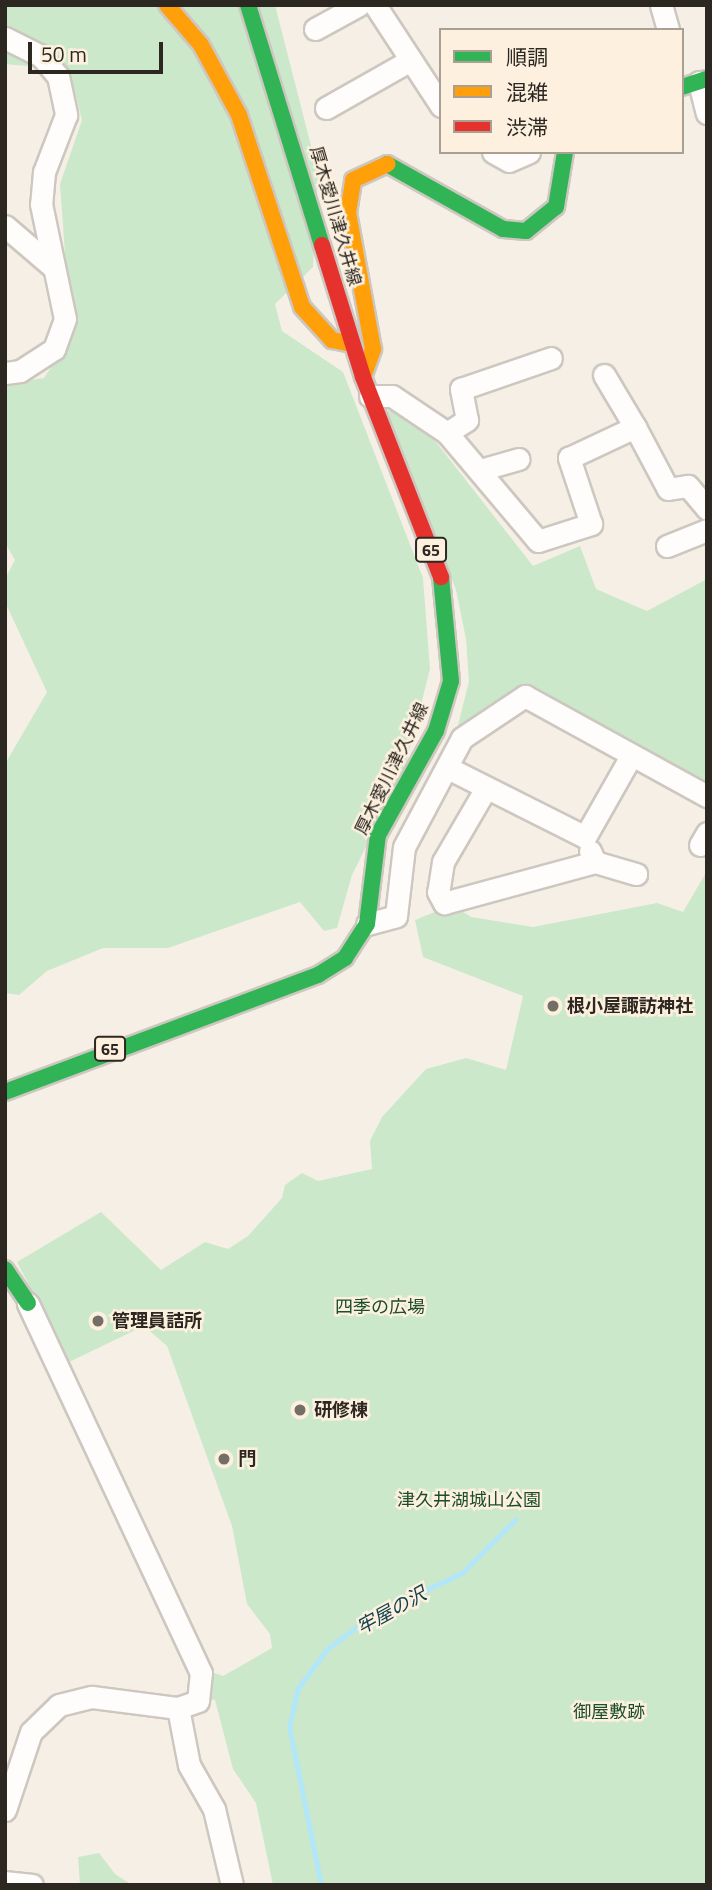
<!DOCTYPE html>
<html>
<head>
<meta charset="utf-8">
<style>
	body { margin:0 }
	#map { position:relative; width:712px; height:1890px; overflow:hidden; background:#f6efe6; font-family:"Titillium Web","Noto Sans JP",sans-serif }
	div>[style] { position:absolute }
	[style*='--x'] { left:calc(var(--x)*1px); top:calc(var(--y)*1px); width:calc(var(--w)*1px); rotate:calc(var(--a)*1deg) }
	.green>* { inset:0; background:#cce8ca }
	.stream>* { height:5px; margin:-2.5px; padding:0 2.5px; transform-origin:2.5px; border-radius:2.5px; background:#b1e7f8 }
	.roads { filter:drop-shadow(2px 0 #cdc7c0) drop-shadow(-2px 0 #cdc7c0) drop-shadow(0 2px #cdc7c0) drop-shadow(0 -2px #cdc7c0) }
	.street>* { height:21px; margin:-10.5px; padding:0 10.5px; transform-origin:10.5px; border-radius:10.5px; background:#fefdfb }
	.fast>* { height:16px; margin:-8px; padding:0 8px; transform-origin:8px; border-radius:8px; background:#30b455 }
	.slow>* { height:16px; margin:-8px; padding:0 8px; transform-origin:8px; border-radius:8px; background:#ff9f0a }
	.jam>* { height:16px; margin:-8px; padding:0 8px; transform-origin:8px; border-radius:8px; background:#e5322d }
	.dots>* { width:19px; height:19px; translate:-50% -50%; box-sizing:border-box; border:4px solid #fdf0df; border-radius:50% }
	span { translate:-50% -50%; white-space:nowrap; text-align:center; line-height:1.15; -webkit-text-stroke:5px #fdf0df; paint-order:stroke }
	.shield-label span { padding:2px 5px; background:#fdf0df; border:2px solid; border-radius:5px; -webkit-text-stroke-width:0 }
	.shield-label { font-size:16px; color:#2c2821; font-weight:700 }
	.street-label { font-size:18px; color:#2c2821 }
	.poi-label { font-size:18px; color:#2c2821; font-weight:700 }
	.left { translate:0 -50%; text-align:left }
	.park-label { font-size:18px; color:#1b4f29 }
	.water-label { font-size:19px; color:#0d3f4c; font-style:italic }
	.frame { position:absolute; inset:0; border:7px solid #2c2821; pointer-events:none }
	.legend { position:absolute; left:439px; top:28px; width:245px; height:126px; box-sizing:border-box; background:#fdf0df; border:2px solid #a9a093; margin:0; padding:9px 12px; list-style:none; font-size:21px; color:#2c2821 }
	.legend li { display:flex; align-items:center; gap:14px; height:35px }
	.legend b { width:35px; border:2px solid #a9a093 }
	.scale { position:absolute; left:28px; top:42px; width:135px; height:32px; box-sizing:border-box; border:4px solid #2c2821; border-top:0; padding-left:9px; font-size:21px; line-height:24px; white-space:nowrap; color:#2c2821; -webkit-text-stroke:5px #fdf0df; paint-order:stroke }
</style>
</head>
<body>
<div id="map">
	<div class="green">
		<div style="clip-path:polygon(5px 5px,275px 5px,318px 173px,313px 267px,275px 304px,282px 331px,343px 372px,423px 578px,430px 669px,405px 768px,352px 875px,337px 928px,324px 931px,300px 902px,168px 948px,103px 948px,47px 971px,19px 995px,5px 993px,5px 764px,47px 692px,5px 602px,5px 579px,15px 560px,5px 543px,5px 384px,44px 378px,71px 337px,60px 184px,82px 120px,69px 70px,5px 64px)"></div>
		<div style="clip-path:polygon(387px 411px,396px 411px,436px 442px,533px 566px,580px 546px,596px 589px,647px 611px,707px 579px,707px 789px,525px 689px,485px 708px,456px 733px,469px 681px,466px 639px,456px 590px)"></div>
		<div style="clip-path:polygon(707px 871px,707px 1885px,273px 1885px,256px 1803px,233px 1769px,215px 1700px,204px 1698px,206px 1670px,223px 1676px,272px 1648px,270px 1634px,247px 1604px,232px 1526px,167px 1346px,144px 1326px,69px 1362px,17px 1262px,101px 1212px,161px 1270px,205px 1242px,228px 1249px,248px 1236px,282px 1198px,285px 1185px,302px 1173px,318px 1181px,372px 1169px,370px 1141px,382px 1117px,426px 1069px,466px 1058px,506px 1070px,523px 996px,423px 957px,415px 920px,452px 905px,471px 917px,533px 927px,657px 903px,683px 912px)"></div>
		<div style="clip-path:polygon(99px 1853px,115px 1874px,132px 1885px,80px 1885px,78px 1857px)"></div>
	</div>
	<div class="stream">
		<div style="--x:321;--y:1885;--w:161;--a:-101.4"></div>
		<div style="--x:289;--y:1727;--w:40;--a:-77"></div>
		<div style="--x:298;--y:1688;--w:49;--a:-53.4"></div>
		<div style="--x:327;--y:1649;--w:57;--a:-36.5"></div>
		<div style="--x:373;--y:1615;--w:98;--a:-25.3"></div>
		<div style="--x:462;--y:1573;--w:76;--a:-45"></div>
	</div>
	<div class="roads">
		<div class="street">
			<div style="--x:375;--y:5;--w:121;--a:56.8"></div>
			<div style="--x:661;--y:5;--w:26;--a:74"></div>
			<div style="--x:315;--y:29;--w:50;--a:-28.6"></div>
			<div style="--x:5;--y:38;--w:40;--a:26.6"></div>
			<div style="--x:41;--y:56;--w:26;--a:50"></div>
			<div style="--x:58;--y:76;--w:40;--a:78"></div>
			<div style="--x:66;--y:115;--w:61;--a:111.1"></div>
			<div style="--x:44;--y:172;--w:32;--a:95"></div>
			<div style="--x:41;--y:204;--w:117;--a:78.2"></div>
			<div style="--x:65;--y:319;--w:32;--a:110"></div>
			<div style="--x:54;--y:349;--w:40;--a:147.1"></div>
			<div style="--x:20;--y:371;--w:15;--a:172"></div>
			<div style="--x:699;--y:82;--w:32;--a:76"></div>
			<div style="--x:326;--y:108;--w:95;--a:-29.5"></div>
			<div style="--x:493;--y:152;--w:18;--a:29"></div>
			<div style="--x:509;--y:161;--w:22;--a:-24"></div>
			<div style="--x:5;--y:226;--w:63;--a:40.5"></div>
			<div style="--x:604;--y:375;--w:61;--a:59.2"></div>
			<div style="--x:370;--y:396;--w:22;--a:0"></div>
			<div style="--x:392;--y:396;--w:66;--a:33.9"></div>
			<div style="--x:447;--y:433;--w:141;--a:49.9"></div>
			<div style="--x:538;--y:541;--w:56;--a:-17.8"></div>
			<div style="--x:591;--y:524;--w:70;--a:-108.4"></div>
			<div style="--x:569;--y:458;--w:73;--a:-25.2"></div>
			<div style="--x:635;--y:427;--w:70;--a:62"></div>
			<div style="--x:668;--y:489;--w:20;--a:-9"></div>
			<div style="--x:688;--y:486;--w:30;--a:50"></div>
			<div style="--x:447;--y:433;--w:24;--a:-33"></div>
			<div style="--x:467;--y:420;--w:32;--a:-101"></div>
			<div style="--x:461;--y:389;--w:95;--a:-19"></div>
			<div style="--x:480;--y:470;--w:40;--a:-16"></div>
			<div style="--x:667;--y:546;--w:43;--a:-21.8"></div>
			<div style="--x:448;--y:768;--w:153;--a:26.7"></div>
			<div style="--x:585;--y:837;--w:93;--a:-60.4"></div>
			<div style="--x:486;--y:788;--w:86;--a:120.2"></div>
			<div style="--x:443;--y:862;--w:30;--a:99"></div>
			<div style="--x:438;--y:892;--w:13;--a:61"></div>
			<div style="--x:444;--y:903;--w:156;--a:-15.2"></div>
			<div style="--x:700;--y:845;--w:14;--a:-60"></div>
			<div style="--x:590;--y:851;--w:12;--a:66"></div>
			<div style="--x:595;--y:862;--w:43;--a:16.3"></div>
			<div style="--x:367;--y:924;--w:30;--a:-15"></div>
			<div style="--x:396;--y:916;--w:69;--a:-83.4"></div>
			<div style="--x:404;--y:847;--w:123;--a:-62"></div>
			<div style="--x:462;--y:738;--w:76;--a:-33.7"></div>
			<div style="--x:525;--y:696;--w:208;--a:28.8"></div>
			<div style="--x:178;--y:1708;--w:58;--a:79.1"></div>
			<div style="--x:189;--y:1765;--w:51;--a:60.4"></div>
			<div style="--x:214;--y:1809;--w:78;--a:76.7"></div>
			<div style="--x:5;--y:1810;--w:82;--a:-71.6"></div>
			<div style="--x:31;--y:1732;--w:39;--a:-44"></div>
			<div style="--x:59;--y:1705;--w:34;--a:-14"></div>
			<div style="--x:92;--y:1697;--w:87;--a:7.3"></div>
			<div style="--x:178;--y:1708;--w:21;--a:-19"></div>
			<div style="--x:198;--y:1701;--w:28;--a:-84"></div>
			<div style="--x:201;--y:1673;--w:408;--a:-115.1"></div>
			<div style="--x:5;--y:1882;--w:27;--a:6"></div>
		</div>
		<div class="fast">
			<div style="--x:248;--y:5;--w:251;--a:72.9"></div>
			<div style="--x:682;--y:87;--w:26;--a:-18"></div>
			<div style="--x:387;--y:164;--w:133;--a:29.3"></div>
			<div style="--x:503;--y:229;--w:23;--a:5"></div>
			<div style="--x:526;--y:231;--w:38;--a:-39"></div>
			<div style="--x:556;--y:207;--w:56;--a:-80.7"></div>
			<div style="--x:5;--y:1092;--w:334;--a:-20.5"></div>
			<div style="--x:318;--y:975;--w:32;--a:-32"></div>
			<div style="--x:345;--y:958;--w:40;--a:-57.1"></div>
			<div style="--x:367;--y:924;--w:90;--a:-83"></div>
			<div style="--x:378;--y:835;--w:119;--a:-60.9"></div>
			<div style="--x:436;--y:731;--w:52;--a:-73.3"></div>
			<div style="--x:451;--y:681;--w:104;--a:-95.5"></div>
			<div style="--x:5;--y:1269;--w:41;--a:55.9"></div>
		</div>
		<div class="slow">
			<div style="--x:167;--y:5;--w:52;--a:49.6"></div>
			<div style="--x:201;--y:45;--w:80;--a:61.5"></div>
			<div style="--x:239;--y:115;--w:202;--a:71.8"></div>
			<div style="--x:302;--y:307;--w:45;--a:47.7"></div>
			<div style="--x:332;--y:340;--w:20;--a:11"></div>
			<div style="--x:363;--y:377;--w:30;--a:-70"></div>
			<div style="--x:373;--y:349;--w:138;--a:-100.4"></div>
			<div style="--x:348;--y:213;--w:33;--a:-81"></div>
			<div style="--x:353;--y:180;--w:38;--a:-25"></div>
		</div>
		<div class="jam">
			<div style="--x:322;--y:245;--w:138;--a:72.7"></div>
			<div style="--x:363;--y:377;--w:215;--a:68.7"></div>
		</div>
	</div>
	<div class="dots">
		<div style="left:553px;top:1006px;background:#736e66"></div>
		<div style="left:98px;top:1321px;background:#736e66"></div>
		<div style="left:300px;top:1410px;background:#736e66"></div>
		<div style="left:224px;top:1459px;background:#736e66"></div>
	</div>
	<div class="shield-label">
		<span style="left:431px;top:550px">65</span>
		<span style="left:110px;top:1049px">65</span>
	</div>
	<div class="street-label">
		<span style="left:335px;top:216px;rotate:74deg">厚木愛川津久井線</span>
		<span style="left:392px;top:769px;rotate:-64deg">厚木愛川津久井線</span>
	</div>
	<div class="poi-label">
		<span class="left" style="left:567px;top:1006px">根小屋諏訪神社</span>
		<span class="left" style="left:112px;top:1321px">管理員詰所</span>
		<span class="left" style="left:314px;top:1410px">研修棟</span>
		<span class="left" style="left:238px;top:1459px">門</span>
	</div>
	<div class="park-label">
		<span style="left:380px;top:1307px">四季の広場</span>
		<span style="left:469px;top:1500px">津久井湖城山公園</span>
		<span style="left:609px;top:1712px">御屋敷跡</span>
	</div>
	<div class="water-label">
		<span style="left:391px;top:1610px;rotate:-29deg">牢屋の沢</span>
	</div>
	<div class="frame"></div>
	<ul class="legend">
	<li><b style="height:9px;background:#30b455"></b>順調</li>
	<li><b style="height:9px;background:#ff9f0a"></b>混雑</li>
	<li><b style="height:9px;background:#e5322d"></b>渋滞</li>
	</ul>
	<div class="scale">50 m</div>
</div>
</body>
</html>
